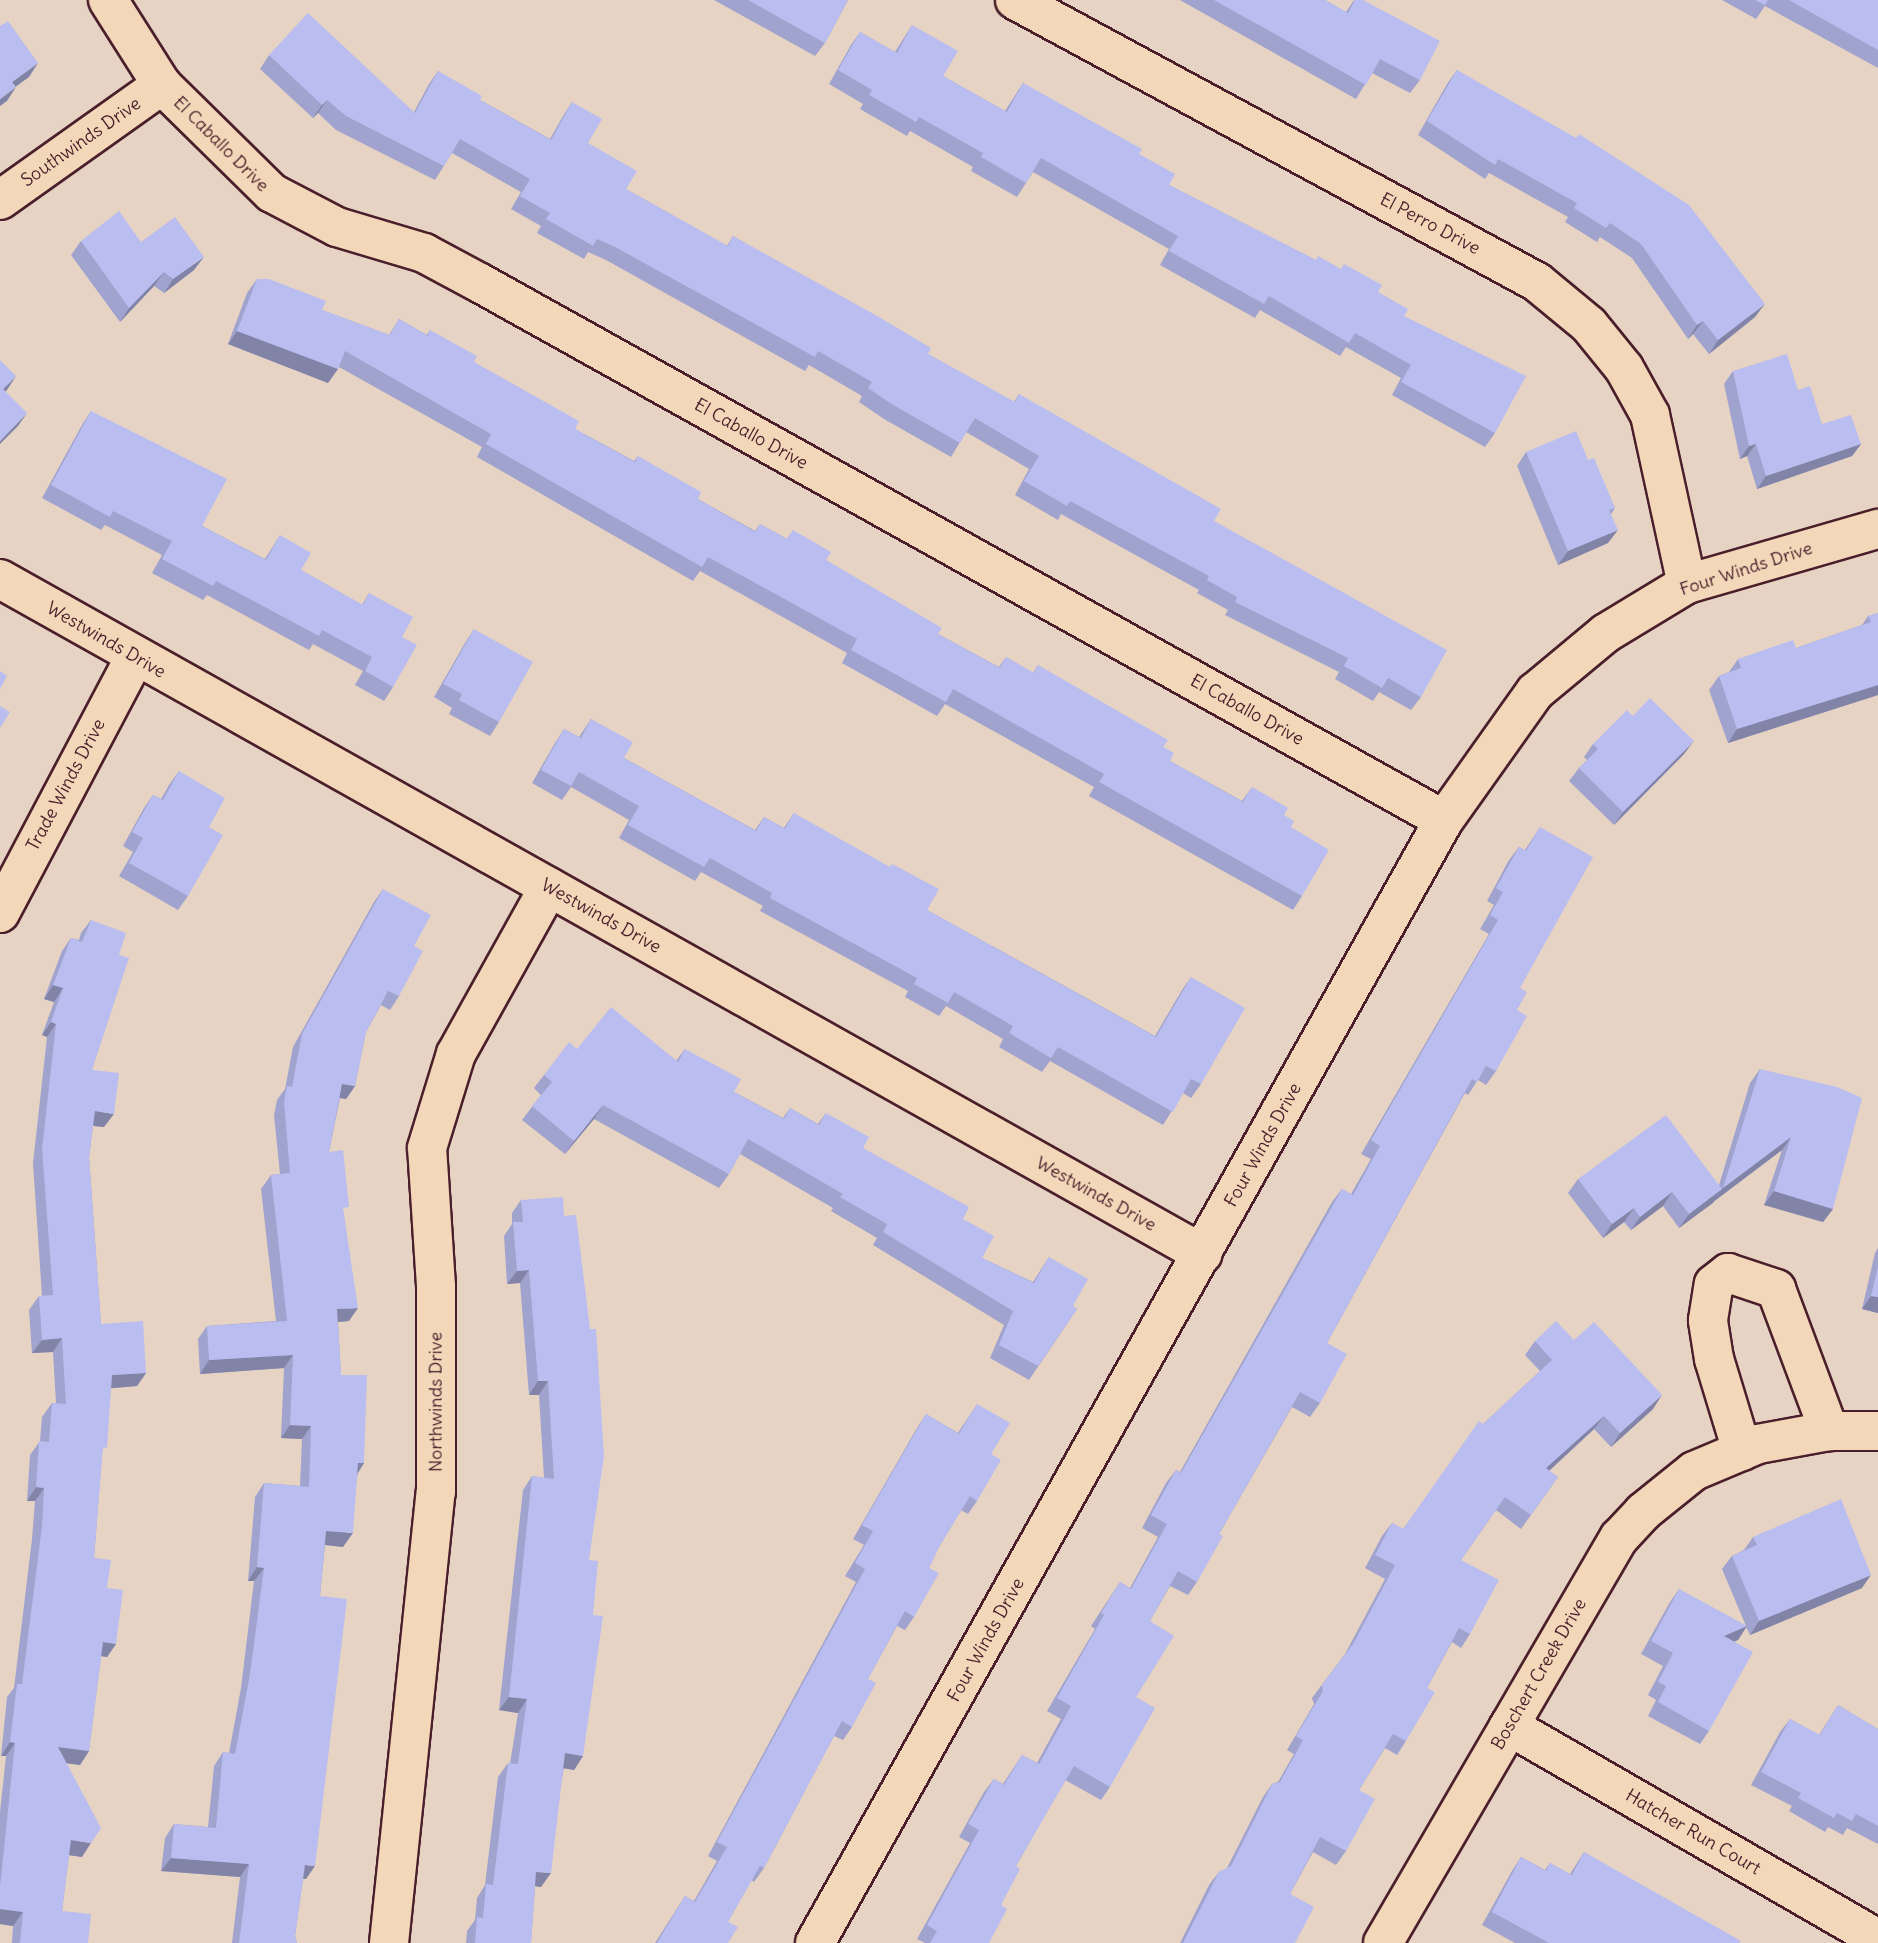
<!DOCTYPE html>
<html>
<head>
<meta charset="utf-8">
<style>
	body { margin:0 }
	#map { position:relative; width:1878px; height:1943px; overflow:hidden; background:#e7d3c4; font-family:Delius,sans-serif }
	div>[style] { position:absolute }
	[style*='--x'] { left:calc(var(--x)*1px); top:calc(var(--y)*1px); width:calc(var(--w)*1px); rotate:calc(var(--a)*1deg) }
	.roads { filter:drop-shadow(2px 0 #4a1f2b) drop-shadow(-2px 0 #4a1f2b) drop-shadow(0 2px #4a1f2b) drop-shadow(0 -2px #4a1f2b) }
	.street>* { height:38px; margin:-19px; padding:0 19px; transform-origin:19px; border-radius:19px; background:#f2d8b9 }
	.wall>* { inset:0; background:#a0a3ce }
	.shaded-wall>* { inset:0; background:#8284a7 }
	.building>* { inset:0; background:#babdef }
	span { translate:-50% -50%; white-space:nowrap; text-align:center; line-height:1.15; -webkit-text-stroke:5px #f2d8b9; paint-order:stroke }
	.street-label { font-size:18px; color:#4a1f2b }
</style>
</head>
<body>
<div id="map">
	<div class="roads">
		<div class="street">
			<div style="--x:108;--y:0;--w:101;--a:57.6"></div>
			<div style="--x:162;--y:85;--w:154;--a:44.5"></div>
			<div style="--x:272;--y:193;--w:73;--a:27.6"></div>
			<div style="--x:337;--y:227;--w:91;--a:16.6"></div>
			<div style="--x:424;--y:253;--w:64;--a:28.2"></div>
			<div style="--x:480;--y:283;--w:1103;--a:29.12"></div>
			<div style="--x:1015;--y:0;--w:593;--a:28.38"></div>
			<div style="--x:1537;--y:282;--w:67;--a:39.6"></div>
			<div style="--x:1589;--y:325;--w:55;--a:50.9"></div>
			<div style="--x:1624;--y:368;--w:54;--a:61"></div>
			<div style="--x:1650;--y:415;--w:173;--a:77.7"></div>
			<div style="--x:0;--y:200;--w:199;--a:-35.4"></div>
			<div style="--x:0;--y:579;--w:1379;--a:29.3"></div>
			<div style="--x:0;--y:913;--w:289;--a:-62.2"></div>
			<div style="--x:1742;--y:1451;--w:96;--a:-106.9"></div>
			<div style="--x:1714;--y:1359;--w:39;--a:-99"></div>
			<div style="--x:1708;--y:1320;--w:36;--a:-81"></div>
			<div style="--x:1714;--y:1284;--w:18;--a:-38"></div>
			<div style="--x:1728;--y:1273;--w:51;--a:18.4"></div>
			<div style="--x:1776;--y:1289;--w:152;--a:69.5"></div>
			<div style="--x:1509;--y:1726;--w:426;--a:30"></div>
			<div style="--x:389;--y:1943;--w:453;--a:-84.1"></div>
			<div style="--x:436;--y:1492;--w:206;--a:-90"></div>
			<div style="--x:436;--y:1286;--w:138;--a:-93.7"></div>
			<div style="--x:427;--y:1148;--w:98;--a:-72.9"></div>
			<div style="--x:456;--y:1054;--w:191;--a:-60.9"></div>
			<div style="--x:815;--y:1943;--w:1287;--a:-60.75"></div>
			<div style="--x:1444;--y:820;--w:157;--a:-54.6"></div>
			<div style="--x:1535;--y:692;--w:92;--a:-39.7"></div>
			<div style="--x:1606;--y:633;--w:95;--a:-31.2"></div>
			<div style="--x:1687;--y:584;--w:199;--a:-16.1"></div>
			<div style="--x:1383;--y:1943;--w:469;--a:-59.8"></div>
			<div style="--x:1619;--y:1538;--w:35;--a:-47"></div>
			<div style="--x:1643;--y:1512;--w:65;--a:-38.8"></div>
			<div style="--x:1694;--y:1471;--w:69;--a:-22.9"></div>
			<div style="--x:1758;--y:1444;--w:72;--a:-10.4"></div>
			<div style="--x:1829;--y:1431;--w:49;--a:0"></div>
		</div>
	</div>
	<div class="wall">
		<div style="clip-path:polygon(714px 0,848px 0,825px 43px,815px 56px)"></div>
		<div style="clip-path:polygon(1180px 0,1325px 0,1346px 12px,1354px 0,1420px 80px,1410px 93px,1372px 73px,1356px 99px)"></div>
		<div style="clip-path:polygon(1722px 0,1878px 0,1878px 68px,1765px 6px,1756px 19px)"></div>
		<div style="clip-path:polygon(912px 25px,943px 76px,1005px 111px,1023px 83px,1139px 154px,1169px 185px,1378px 292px,1404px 316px,1495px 433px,1485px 447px,1392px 395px,1401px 378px,1346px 347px,1340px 356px,1260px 310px,1255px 318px,1160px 265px,1169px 249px,1033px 172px,1017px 197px,971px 171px,973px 167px,910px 131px,907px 136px,860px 109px,863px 104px,829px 84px,851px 45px,860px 32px,895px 52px)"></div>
		<div style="clip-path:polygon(269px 55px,414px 112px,429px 84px,438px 71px,480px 100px,550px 139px,563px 116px,572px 102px,588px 143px,626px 189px,727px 246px,733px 236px,928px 354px,1014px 402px,1019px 394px,1214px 521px,1421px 697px,1411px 710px,1379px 692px,1373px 701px,1335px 679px,1339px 672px,1225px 615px,1228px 610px,1197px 593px,1199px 590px,1061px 514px,1058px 520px,1015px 495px,1029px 469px,966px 432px,951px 457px,884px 419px,859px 402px,862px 396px,809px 365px,805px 371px,606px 260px,588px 252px,584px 259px,537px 233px,541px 226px,511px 209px,521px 192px,452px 153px,435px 180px,336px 130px,318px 113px,313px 118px,260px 69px)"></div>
		<div style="clip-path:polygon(1457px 70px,1755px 317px,1709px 354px,1693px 334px,1688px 339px,1632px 258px,1600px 237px,1597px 242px,1565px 222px,1568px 217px,1489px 173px,1485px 179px,1418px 135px,1447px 84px)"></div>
		<div style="clip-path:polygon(81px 241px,141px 242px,194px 270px,164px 293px,154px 286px,120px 322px,71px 255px)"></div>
		<div style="clip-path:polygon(257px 279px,322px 310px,389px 335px,399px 319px,427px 335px,430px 330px,474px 362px,575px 429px,634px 461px,638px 456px,698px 499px,755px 531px,760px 524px,787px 539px,793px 530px,826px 560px,938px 634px,999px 667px,1006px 657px,1033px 673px,1038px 665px,1163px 747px,1170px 761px,1242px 801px,1252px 787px,1284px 815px,1291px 827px,1302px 896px,1293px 910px,1089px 796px,1094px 787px,945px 704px,937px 716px,842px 663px,847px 653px,700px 571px,693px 581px,477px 457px,482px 447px,339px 367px,328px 383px,228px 344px,247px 293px)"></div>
		<div style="clip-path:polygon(1733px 371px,1798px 390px,1822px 424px,1861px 444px,1852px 456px,1757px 489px,1747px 456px,1740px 459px,1724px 384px)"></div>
		<div style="clip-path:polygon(91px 411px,202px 526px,265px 559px,280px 535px,301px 570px,362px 605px,369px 593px,402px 637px,393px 687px,384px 701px,355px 685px,363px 671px,313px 644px,309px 650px,207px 595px,203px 600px,152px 573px,162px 555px,105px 525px,101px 530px,42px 498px,82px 425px)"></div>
		<div style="clip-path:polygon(1526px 452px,1588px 460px,1615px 508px,1611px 514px,1608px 543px,1558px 565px,1517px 466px)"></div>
		<div style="clip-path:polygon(1878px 613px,1878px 695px,1728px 743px,1709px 690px,1719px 676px,1729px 672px,1738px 659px,1796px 648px,1862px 625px,1868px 616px)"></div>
		<div style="clip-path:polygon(474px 629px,499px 722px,490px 736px,449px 714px,452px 708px,434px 697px,465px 643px)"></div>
		<div style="clip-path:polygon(1633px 716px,1684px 754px,1614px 825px,1569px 781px,1579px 768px,1587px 760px,1584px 757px,1593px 744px)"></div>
		<div style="clip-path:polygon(591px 719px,624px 758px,755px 830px,764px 817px,784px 828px,794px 813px,927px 910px,1155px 1036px,1182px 990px,1191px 977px,1201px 1084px,1191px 1098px,1183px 1093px,1163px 1125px,1050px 1061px,1042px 1072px,999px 1047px,1003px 1039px,946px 1006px,939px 1016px,905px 997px,908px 991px,760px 911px,763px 906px,701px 872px,695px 881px,619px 838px,629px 820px,571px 787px,562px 800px,532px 783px,555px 743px,564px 729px,579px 737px)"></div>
		<div style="clip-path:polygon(179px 771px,209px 827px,188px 896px,178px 910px,119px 876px,133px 852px,123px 846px,144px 808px,153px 795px,161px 799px,169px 785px)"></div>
		<div style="clip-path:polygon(1540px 827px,1517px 1010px,1496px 1071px,1486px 1085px,1478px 1080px,1468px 1095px,1465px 1093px,1327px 1343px,1320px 1403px,1310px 1417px,1292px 1407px,1219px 1534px,1197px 1582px,1188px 1595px,1170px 1586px,1150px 1621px,1136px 1697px,1110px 1787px,1101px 1800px,1065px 1780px,1016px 1866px,1001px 1905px,989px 1943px,925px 1943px,917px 1939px,970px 1843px,959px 1837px,984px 1792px,994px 1779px,1003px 1784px,1022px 1755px,1037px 1763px,1061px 1719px,1047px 1711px,1095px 1629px,1091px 1626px,1120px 1582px,1130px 1588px,1158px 1537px,1142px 1528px,1166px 1483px,1176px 1470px,1180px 1472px,1332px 1202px,1342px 1189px,1351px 1194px,1371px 1159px,1361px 1154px,1489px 934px,1480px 929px,1494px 905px,1487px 901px,1509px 860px,1519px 847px,1525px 850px)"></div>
		<div style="clip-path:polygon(383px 889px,414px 946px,399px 996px,390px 1010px,381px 1005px,366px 1032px,355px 1086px,346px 1099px,340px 1098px,329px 1152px,344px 1215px,349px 1321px,338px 1322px,341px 1375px,364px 1463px,358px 1473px,343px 1547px,325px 1545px,320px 1596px,306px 1879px,303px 1879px,295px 1936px,297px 1943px,232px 1943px,240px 1877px,161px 1871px,165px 1838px,174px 1824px,208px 1827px,214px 1766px,223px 1752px,229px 1753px,241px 1688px,254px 1581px,248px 1581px,255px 1497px,264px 1483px,300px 1486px,302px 1439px,281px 1438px,284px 1368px,200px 1374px,198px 1339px,207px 1326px,276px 1321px,261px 1189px,271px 1175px,280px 1174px,274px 1115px,277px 1100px,285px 1089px,293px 1047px,374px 902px)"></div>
		<div style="clip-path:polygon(91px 920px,119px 955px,92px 1070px,104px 1127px,93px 1126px,89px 1157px,101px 1324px,146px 1373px,137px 1386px,111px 1388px,102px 1454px,94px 1558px,107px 1588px,116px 1644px,107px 1657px,101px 1656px,89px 1751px,80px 1765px,66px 1763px,82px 1857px,69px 1855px,62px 1911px,88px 1943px,12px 1943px,13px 1926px,0 1924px,0 1812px,6px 1756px,1px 1756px,7px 1697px,14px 1688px,32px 1539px,35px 1501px,27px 1501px,30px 1455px,40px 1441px,42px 1417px,52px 1403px,56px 1403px,53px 1352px,32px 1353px,29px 1310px,39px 1296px,42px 1296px,33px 1163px,47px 1037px,42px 1035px,54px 1002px,44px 999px,62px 951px,71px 938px,79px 940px,81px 933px)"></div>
		<div style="clip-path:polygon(577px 1049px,676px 1061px,685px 1049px,734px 1092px,783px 1118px,790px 1108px,818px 1124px,826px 1113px,863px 1148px,963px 1219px,982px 1258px,1033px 1282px,1049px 1257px,1073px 1306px,1077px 1309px,1029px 1380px,990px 1358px,1004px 1325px,873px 1245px,877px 1238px,831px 1211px,833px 1208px,740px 1154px,729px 1174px,719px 1188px,594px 1119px,565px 1154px,522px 1120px,541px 1095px,534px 1088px,544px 1075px)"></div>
		<div style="clip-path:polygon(1760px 1069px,1833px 1209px,1823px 1222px,1764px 1205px,1782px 1150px,1679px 1228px,1663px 1206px,1631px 1230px,1624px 1222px,1603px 1238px,1568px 1193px,1578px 1179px,1719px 1185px,1750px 1083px)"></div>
		<div style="clip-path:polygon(521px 1200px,589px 1560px,593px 1615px,583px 1756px,574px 1770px,564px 1768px,541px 1887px,535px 1886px,531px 1943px,466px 1943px,467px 1931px,475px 1920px,477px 1898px,485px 1885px,498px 1777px,508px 1763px,510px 1764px,518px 1713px,499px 1710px,523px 1490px,532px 1476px,544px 1478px,539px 1395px,529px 1395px,520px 1283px,507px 1284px,504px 1236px,512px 1224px,512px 1213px)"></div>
		<div style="clip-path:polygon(1878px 1248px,1878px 1313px,1862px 1309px,1875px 1253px)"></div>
		<div style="clip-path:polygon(1574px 1340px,1653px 1409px,1611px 1447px,1594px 1429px,1549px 1471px,1558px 1477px,1521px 1529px,1496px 1510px,1461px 1560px,1470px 1634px,1461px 1648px,1452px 1642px,1427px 1688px,1406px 1741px,1397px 1755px,1385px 1748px,1359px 1790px,1346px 1851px,1336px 1865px,1313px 1852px,1290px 1894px,1295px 1943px,1180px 1943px,1209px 1885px,1219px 1872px,1227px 1868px,1263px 1797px,1272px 1784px,1278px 1782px,1294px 1754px,1287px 1750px,1314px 1704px,1312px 1698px,1345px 1654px,1385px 1579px,1365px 1568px,1382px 1536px,1392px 1523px,1403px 1529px,1483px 1424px,1540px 1371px,1525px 1355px,1535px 1341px)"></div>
		<div style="clip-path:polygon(977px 1404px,991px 1454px,977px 1501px,968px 1514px,961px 1510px,939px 1547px,929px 1568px,914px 1617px,905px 1630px,897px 1626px,868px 1679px,852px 1727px,843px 1740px,834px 1736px,764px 1868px,754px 1882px,751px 1880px,728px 1922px,728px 1943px,655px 1943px,685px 1896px,694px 1901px,717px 1861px,708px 1856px,856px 1582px,845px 1576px,864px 1545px,853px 1539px,917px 1428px,926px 1414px,958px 1433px)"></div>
		<div style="clip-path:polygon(1753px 1537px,1862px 1588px,1750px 1635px,1746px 1627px,1738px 1640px,1734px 1641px,1709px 1731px,1700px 1744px,1648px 1716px,1656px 1700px,1648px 1695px,1663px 1666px,1641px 1654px,1670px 1602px,1679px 1589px,1746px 1626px,1722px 1569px,1732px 1556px,1744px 1550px)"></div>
		<div style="clip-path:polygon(1838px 1705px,1878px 1729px,1878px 1844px,1847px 1828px,1843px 1835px,1828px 1827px,1825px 1832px,1789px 1811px,1792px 1806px,1751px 1785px,1780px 1732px,1790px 1719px,1819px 1735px)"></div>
		<div style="clip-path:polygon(1584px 1852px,1739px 1943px,1515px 1943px,1482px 1925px,1512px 1871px,1521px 1857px,1545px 1870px,1550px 1863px,1570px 1874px)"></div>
	</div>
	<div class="shaded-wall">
		<div style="clip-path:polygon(38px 63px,29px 77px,3px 96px,12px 82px)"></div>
		<div style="clip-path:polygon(16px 87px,7px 101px,0 106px,0 99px)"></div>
		<div style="clip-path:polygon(327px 100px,318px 113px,313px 118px,322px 105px)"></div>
		<div style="clip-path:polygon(204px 257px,194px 270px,164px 293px,173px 279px)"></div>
		<div style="clip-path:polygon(164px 272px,154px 286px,120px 322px,129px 308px)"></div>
		<div style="clip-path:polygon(1765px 304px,1755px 317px,1709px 354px,1718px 340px)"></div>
		<div style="clip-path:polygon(1703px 321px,1693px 334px,1688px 339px,1697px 325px)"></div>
		<div style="clip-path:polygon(237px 331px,338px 369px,328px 383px,228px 344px)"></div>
		<div style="clip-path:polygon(16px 376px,7px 390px,0 396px,3px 389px)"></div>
		<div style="clip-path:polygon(27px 413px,18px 426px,0 444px,0 441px)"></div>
		<div style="clip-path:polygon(1756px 444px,1747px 456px,1740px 459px,1749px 446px)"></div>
		<div style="clip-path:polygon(1861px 444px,1852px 456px,1757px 489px,1766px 476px)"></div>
		<div style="clip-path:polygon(1618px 530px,1608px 543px,1558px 565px,1568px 551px)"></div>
		<div style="clip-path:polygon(1878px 685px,1878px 695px,1728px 743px,1737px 729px)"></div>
		<div style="clip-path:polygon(1694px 741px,1684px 754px,1614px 825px,1623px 812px)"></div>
		<div style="clip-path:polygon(53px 985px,63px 988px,54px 1002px,44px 999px)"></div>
		<div style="clip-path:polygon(51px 1022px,56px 1024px,47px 1037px,42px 1035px)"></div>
		<div style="clip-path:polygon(342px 1084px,355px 1086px,346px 1099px,333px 1097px)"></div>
		<div style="clip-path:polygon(603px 1105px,594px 1119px,565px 1154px,574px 1141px)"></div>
		<div style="clip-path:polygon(95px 1111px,114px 1114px,104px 1127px,85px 1125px)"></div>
		<div style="clip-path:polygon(1791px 1137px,1782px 1150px,1713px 1202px,1723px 1188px)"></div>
		<div style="clip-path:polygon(1722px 1189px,1713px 1203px,1679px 1228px,1689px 1214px)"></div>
		<div style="clip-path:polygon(1774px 1191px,1833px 1209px,1823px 1222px,1764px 1205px)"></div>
		<div style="clip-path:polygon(1672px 1192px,1663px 1206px,1631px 1230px,1640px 1217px)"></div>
		<div style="clip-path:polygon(1634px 1208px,1624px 1222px,1603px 1238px,1612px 1224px)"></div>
		<div style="clip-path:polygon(529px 1270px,520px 1283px,507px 1284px,517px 1271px)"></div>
		<div style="clip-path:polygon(1871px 1296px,1878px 1297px,1878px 1313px,1862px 1309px)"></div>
		<div style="clip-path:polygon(358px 1308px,349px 1321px,328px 1323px,337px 1309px)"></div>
		<div style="clip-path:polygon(62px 1338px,53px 1352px,32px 1353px,42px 1340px)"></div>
		<div style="clip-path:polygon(293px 1355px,284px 1368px,200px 1374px,209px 1360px)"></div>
		<div style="clip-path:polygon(146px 1373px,137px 1386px,103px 1389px,112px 1375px)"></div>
		<div style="clip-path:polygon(538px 1381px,548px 1381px,539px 1395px,529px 1395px)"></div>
		<div style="clip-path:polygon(1662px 1395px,1653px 1409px,1611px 1447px,1620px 1433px)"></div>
		<div style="clip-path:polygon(1604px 1416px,1594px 1429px,1537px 1482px,1546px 1468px)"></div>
		<div style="clip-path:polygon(290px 1425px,311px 1426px,302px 1439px,281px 1438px)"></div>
		<div style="clip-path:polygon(358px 1463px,364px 1463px,355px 1477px)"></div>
		<div style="clip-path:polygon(36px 1487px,44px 1488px,35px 1501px,27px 1501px)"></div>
		<div style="clip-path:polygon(326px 1531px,353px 1533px,343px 1547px,317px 1544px)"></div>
		<div style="clip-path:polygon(257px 1567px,264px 1568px,254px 1581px,248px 1581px)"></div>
		<div style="clip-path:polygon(1871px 1575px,1862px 1588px,1750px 1635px,1759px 1621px)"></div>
		<div style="clip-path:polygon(1747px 1626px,1738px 1640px,1715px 1650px,1724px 1636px)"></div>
		<div style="clip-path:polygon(103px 1642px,116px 1644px,107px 1657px,93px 1655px)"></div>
		<div style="clip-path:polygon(509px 1697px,527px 1699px,518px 1713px,499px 1710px)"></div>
		<div style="clip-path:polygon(10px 1742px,15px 1743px,6px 1756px,1px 1756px)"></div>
		<div style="clip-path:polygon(58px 1747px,89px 1751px,80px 1765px,48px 1761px)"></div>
		<div style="clip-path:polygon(565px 1753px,583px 1756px,574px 1770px,556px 1767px)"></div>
		<div style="clip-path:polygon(71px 1840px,91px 1843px,82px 1857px,61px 1854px)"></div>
		<div style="clip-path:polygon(171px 1858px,249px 1864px,240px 1877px,161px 1871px)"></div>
		<div style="clip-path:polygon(305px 1865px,315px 1866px,306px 1879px,296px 1878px)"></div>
		<div style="clip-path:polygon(536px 1872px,551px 1873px,541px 1887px,527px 1885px)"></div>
		<div style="clip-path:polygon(0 1909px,23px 1912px,13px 1926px,0 1924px)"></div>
	</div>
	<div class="building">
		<div style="clip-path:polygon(748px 0,848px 0,825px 43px)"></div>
		<div style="clip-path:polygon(1214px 0,1325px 0,1348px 13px,1355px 0,1363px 0,1440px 41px,1420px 80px,1380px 59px,1366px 85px)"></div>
		<div style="clip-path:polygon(1755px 0,1768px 0,1765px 5px)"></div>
		<div style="clip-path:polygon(1789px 0,1878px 0,1878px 50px)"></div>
		<div style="clip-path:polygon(308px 13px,415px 113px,438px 71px,482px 96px,480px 100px,551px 140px,572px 102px,602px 119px,588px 143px,637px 171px,626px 189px,728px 246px,733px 236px,879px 317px,931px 348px,928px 354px,1015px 402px,1019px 394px,1221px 509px,1214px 521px,1447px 650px,1421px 697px,1388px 678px,1382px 688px,1344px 666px,1348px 658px,1235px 602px,1237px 597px,1207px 580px,1209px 576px,1070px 501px,1067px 506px,1024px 481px,1039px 456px,975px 418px,960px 443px,893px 405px,868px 388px,872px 382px,818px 351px,815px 357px,615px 247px,597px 239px,593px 246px,546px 219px,550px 213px,520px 196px,530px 179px,460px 139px,444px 166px,346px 116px,327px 100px,322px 105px,269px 55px)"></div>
		<div style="clip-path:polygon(8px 21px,38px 63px,12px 82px,16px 87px,0 99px,0 26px)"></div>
		<div style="clip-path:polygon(912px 25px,958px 51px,943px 76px,1007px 112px,1023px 83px,1142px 149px,1139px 154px,1175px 174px,1169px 185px,1316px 260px,1318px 256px,1341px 269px,1344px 264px,1382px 285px,1378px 292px,1408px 309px,1404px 316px,1526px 376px,1495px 433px,1401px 382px,1411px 365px,1355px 333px,1349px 343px,1269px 296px,1264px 304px,1169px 251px,1178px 236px,1041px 158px,1026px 183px,981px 157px,983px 153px,919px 117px,916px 122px,869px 95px,872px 90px,838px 70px,860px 32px,897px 53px)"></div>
		<div style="clip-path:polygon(1457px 70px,1576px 138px,1579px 134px,1689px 205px,1765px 304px,1718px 340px,1703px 321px,1697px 325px,1641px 244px,1610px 223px,1606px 228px,1574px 208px,1577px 203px,1498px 159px,1495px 165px,1427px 121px)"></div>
		<div style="clip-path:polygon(119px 211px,141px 242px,175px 217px,204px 257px,173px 279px,164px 272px,129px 308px,81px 241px)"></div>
		<div style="clip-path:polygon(257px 279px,269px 279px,326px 301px,322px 310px,390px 335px,399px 319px,428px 336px,430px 330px,477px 356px,474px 362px,579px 421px,575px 429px,635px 462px,638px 456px,701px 492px,698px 499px,755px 532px,760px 524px,787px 539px,793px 530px,831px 552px,826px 560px,942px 628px,938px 634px,1000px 668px,1006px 657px,1034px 673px,1038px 665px,1168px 740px,1163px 747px,1174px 753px,1170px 761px,1243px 802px,1252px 787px,1288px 808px,1284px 815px,1294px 821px,1291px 827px,1329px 850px,1302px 896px,1099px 782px,1104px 774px,953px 689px,946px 702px,851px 650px,857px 639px,708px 557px,702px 567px,486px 444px,491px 434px,345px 351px,338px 369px,237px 331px)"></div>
		<div style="clip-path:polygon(1787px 354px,1798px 390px,1810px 386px,1822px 424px,1851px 415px,1861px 444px,1766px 476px,1756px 444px,1749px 446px,1733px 371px)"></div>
		<div style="clip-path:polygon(0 360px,16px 376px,3px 389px,27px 413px,0 441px)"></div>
		<div style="clip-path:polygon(91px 411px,227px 479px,202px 526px,266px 560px,280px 535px,311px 553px,301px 570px,363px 605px,369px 593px,413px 617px,402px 637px,417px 645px,393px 687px,365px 671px,372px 657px,322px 630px,319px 636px,216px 581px,213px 586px,162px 559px,172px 541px,113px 511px,110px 517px,51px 485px)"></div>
		<div style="clip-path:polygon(1576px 431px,1588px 460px,1594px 458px,1615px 508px,1609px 510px,1618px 530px,1568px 551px,1526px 452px)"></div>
		<div style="clip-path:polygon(1878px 613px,1878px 685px,1737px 729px,1719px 676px,1741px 668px,1738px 659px,1793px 640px,1796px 648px,1871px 622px,1868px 616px)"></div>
		<div style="clip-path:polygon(474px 629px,533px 662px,499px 722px,459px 700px,462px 694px,443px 684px)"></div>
		<div style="clip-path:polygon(0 671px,7px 676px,0 689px)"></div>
		<div style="clip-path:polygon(1650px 698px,1694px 741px,1623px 812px,1579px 768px,1598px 749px,1593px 744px,1627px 710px,1633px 716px)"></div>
		<div style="clip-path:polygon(0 706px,10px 712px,0 728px)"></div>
		<div style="clip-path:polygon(591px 719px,633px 742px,624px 758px,756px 831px,764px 817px,785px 829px,794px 813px,890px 867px,892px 864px,939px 889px,927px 910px,1156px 1037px,1191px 977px,1245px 1008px,1201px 1084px,1191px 1079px,1173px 1112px,1058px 1047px,1051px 1058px,1009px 1033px,1013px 1026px,954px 992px,948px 1003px,914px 984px,917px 978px,770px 898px,772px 893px,710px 858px,704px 867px,628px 825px,639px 806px,579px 772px,571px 786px,541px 770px,564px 729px,581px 738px)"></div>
		<div style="clip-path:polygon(179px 771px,225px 798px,209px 827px,223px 835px,188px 896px,129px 863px,143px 838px,132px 832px,153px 795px,163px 800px)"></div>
		<div style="clip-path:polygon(1540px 827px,1593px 857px,1520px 988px,1527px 992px,1517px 1010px,1527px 1016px,1496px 1071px,1486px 1066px,1477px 1082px,1472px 1079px,1327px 1343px,1347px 1354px,1320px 1403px,1300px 1392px,1219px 1534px,1223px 1536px,1197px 1582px,1178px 1571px,1150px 1621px,1174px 1636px,1136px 1697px,1155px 1708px,1110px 1787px,1074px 1766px,1016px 1866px,1020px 1869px,1001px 1905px,1007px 1909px,989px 1943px,930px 1943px,937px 1931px,927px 1925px,979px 1830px,968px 1824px,994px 1779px,1004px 1785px,1022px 1755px,1039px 1764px,1071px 1706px,1057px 1698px,1104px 1615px,1101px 1613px,1120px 1582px,1131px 1589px,1167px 1524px,1151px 1515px,1176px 1470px,1181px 1473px,1342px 1189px,1353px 1195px,1380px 1146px,1371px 1140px,1498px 920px,1490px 915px,1503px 892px,1496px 888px,1519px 847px,1526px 851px)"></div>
		<div style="clip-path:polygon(383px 889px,431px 915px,414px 946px,423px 951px,399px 996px,388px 991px,366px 1032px,355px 1086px,342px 1084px,329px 1152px,343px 1150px,349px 1207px,343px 1208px,358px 1308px,337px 1309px,341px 1375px,367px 1375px,364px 1463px,358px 1463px,353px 1533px,326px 1531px,320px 1596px,347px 1599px,315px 1866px,305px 1865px,295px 1936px,297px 1943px,239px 1943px,249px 1864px,171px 1858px,174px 1824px,216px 1828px,223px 1752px,235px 1754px,250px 1674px,264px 1568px,257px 1567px,264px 1483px,309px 1487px,311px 1426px,290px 1425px,293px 1355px,209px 1360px,207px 1326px,287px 1321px,271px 1175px,290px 1173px,284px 1102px,287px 1086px,292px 1087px,302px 1034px)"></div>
		<div style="clip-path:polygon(91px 920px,126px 933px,119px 955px,129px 958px,92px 1070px,119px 1073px,114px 1114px,95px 1111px,89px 1157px,101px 1324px,143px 1321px,146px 1373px,112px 1375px,107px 1448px,103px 1447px,94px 1558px,111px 1560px,107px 1588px,123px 1590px,116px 1644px,103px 1642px,89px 1751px,58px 1747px,101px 1828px,91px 1843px,71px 1840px,62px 1911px,91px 1914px,88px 1943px,20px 1943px,23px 1912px,0 1909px,0 1887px,15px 1743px,10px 1742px,17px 1684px,22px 1684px,42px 1526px,44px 1488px,36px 1487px,39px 1441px,49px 1442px,52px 1403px,66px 1404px,62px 1338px,42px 1340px,39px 1296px,53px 1295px,42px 1149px,56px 1024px,51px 1022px,63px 988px,53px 985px,71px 938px,82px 942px)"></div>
		<div style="clip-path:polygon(611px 1007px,678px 1062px,685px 1049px,741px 1079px,734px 1092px,784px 1119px,790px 1108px,819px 1125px,826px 1113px,869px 1137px,863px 1148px,969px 1207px,963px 1219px,994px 1236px,982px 1258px,1034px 1283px,1049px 1257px,1088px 1279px,1073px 1306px,1077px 1309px,1038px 1366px,999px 1345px,1013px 1311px,883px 1232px,887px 1224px,840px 1197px,843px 1194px,748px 1139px,729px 1174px,603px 1105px,574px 1141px,532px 1106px,552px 1082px,544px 1075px,569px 1042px,577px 1049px)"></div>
		<div style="clip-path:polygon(1760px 1069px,1837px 1087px,1862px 1098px,1833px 1209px,1774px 1191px,1791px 1137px,1723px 1188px)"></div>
		<div style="clip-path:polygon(1666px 1115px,1722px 1189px,1689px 1214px,1672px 1192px,1640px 1217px,1634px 1208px,1612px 1224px,1578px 1179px)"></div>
		<div style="clip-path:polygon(563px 1197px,564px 1216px,576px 1215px,590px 1329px,596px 1329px,604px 1456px,589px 1560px,598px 1561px,593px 1615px,603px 1616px,583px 1756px,565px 1753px,551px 1873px,536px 1872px,531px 1943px,475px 1943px,477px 1917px,483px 1918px,486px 1884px,493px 1885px,508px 1763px,518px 1764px,527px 1699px,509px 1697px,532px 1476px,554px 1479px,548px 1381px,538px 1381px,529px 1270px,517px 1271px,513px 1222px,523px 1222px,521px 1200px)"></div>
		<div style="clip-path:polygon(1878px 1266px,1878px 1297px,1871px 1296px)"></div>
		<div style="clip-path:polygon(1556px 1321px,1574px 1340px,1594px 1322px,1662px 1395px,1620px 1433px,1604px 1416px,1546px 1468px,1558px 1477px,1531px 1515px,1505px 1497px,1461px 1560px,1499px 1580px,1470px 1634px,1459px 1628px,1427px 1688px,1435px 1692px,1406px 1741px,1393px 1734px,1359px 1790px,1375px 1799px,1346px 1851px,1320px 1837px,1290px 1894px,1314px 1907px,1295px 1943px,1183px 1943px,1219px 1872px,1231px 1866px,1272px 1784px,1280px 1782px,1303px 1740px,1296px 1736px,1323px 1691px,1322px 1685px,1353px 1644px,1395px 1565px,1375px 1555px,1392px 1523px,1403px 1529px,1479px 1421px,1483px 1424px,1552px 1360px,1535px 1341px)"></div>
		<div style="clip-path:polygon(977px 1404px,1010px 1423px,991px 1454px,1001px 1460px,977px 1501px,970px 1496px,939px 1547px,929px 1568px,939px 1573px,914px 1617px,905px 1611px,868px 1679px,876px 1683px,852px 1727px,842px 1721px,764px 1868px,760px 1866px,728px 1922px,738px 1927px,728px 1943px,657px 1943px,685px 1896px,695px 1902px,727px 1847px,717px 1842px,865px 1569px,855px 1563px,873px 1531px,862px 1525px,926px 1414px,959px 1434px)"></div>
		<div style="clip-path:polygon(1841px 1499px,1871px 1575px,1759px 1621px,1732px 1556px,1757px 1545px,1753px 1537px)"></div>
		<div style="clip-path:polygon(1679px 1589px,1747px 1626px,1724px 1636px,1753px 1652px,1709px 1731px,1658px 1702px,1666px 1686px,1658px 1682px,1673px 1653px,1651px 1641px)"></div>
		<div style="clip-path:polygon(1838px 1705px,1878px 1729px,1878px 1826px,1856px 1814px,1852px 1821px,1837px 1813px,1834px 1818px,1798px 1798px,1801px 1793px,1761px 1772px,1790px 1719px,1820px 1735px)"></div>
		<div style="clip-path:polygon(1584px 1852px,1741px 1941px,1739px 1943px,1549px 1943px,1492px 1912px,1521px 1857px,1546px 1871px,1550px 1863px,1572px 1875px)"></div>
	</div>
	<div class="street-label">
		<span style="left:81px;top:142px;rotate:-35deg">Southwinds Drive</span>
		<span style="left:221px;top:144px;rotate:45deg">El Caballo Drive</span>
		<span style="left:1430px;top:224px;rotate:28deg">El Perro Drive</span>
		<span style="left:751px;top:434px;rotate:29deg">El Caballo Drive</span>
		<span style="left:1746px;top:569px;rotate:-18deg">Four Winds Drive</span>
		<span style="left:106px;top:640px;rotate:30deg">Westwinds Drive</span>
		<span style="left:1247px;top:710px;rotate:29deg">El Caballo Drive</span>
		<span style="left:66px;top:785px;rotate:-62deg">Trade Winds Drive</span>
		<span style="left:601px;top:916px;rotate:29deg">Westwinds Drive</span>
		<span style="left:1263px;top:1145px;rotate:-61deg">Four Winds Drive</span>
		<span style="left:1096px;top:1194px;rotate:29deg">Westwinds Drive</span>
		<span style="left:436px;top:1402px;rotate:-90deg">Northwinds Drive</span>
		<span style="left:986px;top:1640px;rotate:-61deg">Four Winds Drive</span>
		<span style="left:1539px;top:1674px;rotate:-60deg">Boschert Creek Drive</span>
		<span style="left:1693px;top:1832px;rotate:30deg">Hatcher Run Court</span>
	</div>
</div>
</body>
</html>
